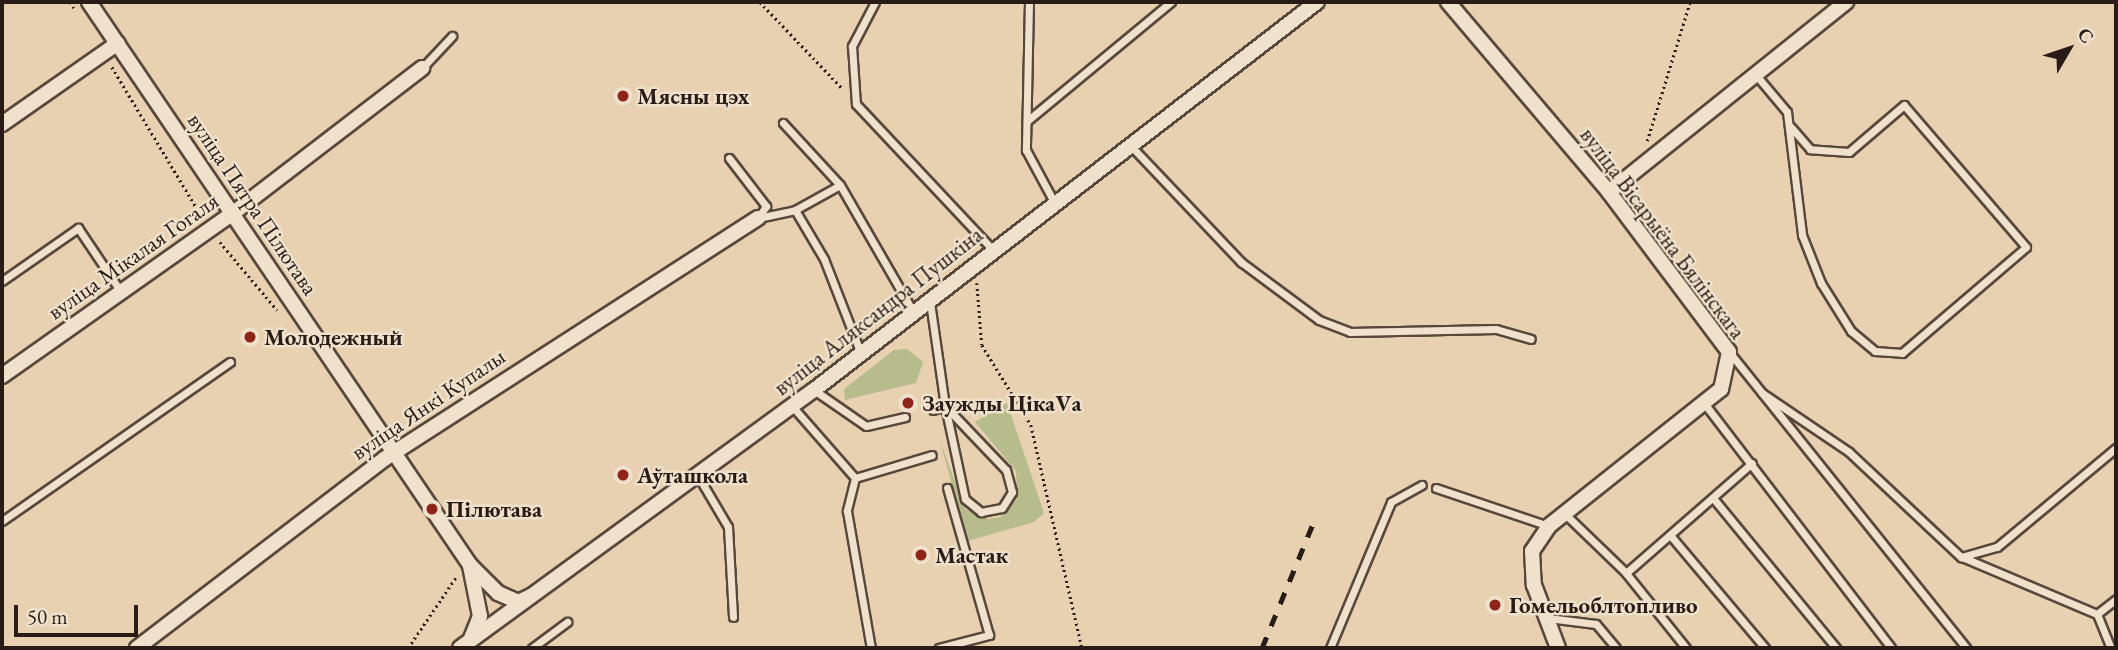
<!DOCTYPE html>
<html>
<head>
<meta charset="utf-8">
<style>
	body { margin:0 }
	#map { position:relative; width:2118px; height:650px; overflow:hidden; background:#e7d1b0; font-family:"EB Garamond",serif }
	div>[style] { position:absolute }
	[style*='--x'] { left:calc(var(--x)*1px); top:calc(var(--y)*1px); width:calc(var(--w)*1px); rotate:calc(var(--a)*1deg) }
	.green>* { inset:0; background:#b6bc8b }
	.path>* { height:2.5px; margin-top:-1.25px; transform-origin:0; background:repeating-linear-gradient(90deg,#291b15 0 2px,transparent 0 5.5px) }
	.roads { filter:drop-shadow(2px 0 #58483c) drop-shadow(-2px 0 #58483c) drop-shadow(0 2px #58483c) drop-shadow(0 -2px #58483c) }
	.service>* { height:7px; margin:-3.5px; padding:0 3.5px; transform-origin:3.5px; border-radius:3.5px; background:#efe1cc }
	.minor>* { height:14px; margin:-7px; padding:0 7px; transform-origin:7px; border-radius:7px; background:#efe1cc }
	.rail>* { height:5px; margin-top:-2.5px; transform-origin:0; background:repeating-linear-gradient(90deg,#291b15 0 12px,transparent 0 24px) }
	.dots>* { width:19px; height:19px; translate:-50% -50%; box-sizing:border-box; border:4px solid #efe1cc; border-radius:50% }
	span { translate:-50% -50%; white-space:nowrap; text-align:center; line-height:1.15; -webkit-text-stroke:5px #efe1cc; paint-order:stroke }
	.poi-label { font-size:23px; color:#291b15; font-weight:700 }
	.left { translate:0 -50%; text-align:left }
	.street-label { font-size:23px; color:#291b15 }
	.frame { position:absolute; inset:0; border:4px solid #291b15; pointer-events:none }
	.north { position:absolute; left:2034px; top:14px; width:70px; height:70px; -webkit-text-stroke:5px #efe1cc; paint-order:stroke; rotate:51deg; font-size:19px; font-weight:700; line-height:28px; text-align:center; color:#291b15 }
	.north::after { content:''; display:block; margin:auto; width:24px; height:32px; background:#291b15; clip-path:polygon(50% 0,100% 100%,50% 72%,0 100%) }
	.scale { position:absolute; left:14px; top:605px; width:124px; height:32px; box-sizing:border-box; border:4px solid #291b15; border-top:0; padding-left:9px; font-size:21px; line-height:24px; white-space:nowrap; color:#291b15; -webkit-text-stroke:5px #efe1cc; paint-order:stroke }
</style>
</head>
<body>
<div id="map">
	<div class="green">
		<div style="clip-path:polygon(907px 349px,923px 362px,916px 383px,845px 400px,844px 389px,894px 350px)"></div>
		<div style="clip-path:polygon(1007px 403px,1044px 513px,1034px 522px,968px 541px,939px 438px,965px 509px,988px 519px,1001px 517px,1017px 498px,1016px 471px,975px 422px)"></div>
	</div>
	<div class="path">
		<div style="--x:70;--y:2;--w:7;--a:56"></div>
		<div style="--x:760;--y:2;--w:119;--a:46.4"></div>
		<div style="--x:112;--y:67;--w:175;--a:59"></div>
		<div style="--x:1647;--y:141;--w:145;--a:-72.8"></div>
		<div style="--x:220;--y:242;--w:89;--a:50"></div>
		<div style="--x:977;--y:283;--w:62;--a:85.4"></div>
		<div style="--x:982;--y:345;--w:94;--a:58.5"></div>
		<div style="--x:1031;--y:425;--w:229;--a:77.1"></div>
		<div style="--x:408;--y:648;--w:86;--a:-55.9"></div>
	</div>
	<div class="roads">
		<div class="service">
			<div style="--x:875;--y:2;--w:50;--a:117.6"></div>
			<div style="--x:852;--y:46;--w:58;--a:86.1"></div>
			<div style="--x:856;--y:104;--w:200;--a:46.8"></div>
			<div style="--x:1029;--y:2;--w:148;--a:91.2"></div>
			<div style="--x:1026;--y:150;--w:59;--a:61.7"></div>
			<div style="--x:422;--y:68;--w:44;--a:-46.8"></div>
			<div style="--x:1756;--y:75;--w:48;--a:50"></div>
			<div style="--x:1787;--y:112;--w:124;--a:83"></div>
			<div style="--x:1802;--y:235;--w:52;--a:68.4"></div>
			<div style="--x:1821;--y:283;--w:57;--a:58"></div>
			<div style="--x:1851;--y:331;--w:31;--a:40"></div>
			<div style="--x:1875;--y:351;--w:27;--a:4"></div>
			<div style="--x:1902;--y:353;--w:163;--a:-40.5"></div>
			<div style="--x:2026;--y:247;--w:187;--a:-130.7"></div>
			<div style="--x:1904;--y:105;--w:72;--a:139.5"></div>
			<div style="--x:1849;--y:152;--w:39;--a:-176"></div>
			<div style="--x:1810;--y:149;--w:29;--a:-131"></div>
			<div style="--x:1027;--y:121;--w:187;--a:-39.6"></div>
			<div style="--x:783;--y:123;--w:84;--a:47.4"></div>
			<div style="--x:840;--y:185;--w:148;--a:60"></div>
			<div style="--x:1129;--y:144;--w:163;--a:46.5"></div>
			<div style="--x:1241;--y:262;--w:97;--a:36.6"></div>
			<div style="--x:1319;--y:320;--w:33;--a:21"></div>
			<div style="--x:1350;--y:332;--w:146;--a:-1.2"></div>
			<div style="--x:1496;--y:329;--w:36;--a:16"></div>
			<div style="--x:729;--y:158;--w:61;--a:52.4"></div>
			<div style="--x:766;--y:206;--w:14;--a:124"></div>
			<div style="--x:758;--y:218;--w:38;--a:-12"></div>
			<div style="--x:795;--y:210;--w:51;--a:-29.1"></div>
			<div style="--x:795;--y:210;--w:57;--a:59.4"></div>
			<div style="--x:824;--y:259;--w:102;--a:68.7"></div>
			<div style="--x:2;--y:281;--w:93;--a:-34.9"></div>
			<div style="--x:78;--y:228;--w:77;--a:56.1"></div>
			<div style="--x:930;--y:302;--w:105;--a:81.8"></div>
			<div style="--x:945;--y:406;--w:95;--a:77.9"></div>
			<div style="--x:965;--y:499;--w:21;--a:39"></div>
			<div style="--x:981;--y:512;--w:21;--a:-11"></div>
			<div style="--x:1002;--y:508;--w:19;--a:-58"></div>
			<div style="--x:1012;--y:492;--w:23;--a:-105"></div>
			<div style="--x:1006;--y:470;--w:88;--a:-133.6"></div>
			<div style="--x:1730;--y:353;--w:378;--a:51.3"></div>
			<div style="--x:814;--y:390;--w:63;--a:34.7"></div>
			<div style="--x:866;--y:426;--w:40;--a:-13"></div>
			<div style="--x:1762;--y:393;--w:105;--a:34.1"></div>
			<div style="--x:1849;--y:452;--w:154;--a:43.2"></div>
			<div style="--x:1961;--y:557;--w:37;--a:-16"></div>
			<div style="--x:1997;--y:547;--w:155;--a:-39.8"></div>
			<div style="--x:1704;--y:403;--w:308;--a:52.6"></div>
			<div style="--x:792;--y:406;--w:96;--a:48.8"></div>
			<div style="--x:855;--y:478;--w:80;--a:-16.6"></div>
			<div style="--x:933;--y:410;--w:13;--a:-18"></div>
			<div style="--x:698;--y:476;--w:59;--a:59.5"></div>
			<div style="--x:728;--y:527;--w:90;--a:86.8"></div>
			<div style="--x:855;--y:478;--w:34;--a:104"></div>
			<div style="--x:847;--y:511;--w:139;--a:80.1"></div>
			<div style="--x:1436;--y:488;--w:119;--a:18.6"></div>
			<div style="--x:1713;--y:498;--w:194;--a:50.6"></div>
			<div style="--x:1565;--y:514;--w:85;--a:44"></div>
			<div style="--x:2;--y:521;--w:278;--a:-34.9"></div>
			<div style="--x:1670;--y:535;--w:148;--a:49.9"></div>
			<div style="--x:1962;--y:557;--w:147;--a:22.9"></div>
			<div style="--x:2097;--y:614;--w:24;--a:-38"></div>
			<div style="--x:2097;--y:614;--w:37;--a:68"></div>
			<div style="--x:1548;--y:618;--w:48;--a:7.1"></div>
			<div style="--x:1596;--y:624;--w:31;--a:50"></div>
			<div style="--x:532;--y:648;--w:44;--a:-36.6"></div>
			<div style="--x:939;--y:648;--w:52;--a:-14.6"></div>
			<div style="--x:989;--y:635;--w:153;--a:-105.9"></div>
			<div style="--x:1330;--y:648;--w:158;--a:-67.3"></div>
			<div style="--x:1391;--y:502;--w:35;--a:-29"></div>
			<div style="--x:1686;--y:648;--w:96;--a:-128.7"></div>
			<div style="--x:1626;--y:573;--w:167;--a:-41.1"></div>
		</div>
		<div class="minor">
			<div style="--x:89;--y:2;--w:680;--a:55.91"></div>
			<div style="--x:470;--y:565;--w:40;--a:45"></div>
			<div style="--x:498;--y:593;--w:22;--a:24"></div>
			<div style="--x:518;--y:602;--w:14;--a:-25"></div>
			<div style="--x:1448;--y:2;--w:249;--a:49.7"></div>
			<div style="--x:1609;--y:192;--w:200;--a:53.1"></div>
			<div style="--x:1729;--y:352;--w:38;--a:102"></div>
			<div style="--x:1721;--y:389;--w:220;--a:141.5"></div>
			<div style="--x:1549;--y:526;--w:30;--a:124"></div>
			<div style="--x:1532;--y:551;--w:34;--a:87"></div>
			<div style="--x:1534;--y:585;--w:67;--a:69.1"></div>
			<div style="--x:2;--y:124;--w:141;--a:-34.9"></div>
			<div style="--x:1609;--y:192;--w:304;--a:-38.7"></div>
			<div style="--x:2;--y:376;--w:281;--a:-35.2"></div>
			<div style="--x:232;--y:214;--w:240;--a:-37.5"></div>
			<div style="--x:470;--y:566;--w:51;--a:78.7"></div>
			<div style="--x:480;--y:616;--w:27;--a:112"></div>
			<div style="--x:137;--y:648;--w:311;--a:-37.4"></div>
			<div style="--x:384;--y:459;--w:445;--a:-32.8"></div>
			<div style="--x:460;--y:648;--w:438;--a:-36.1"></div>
			<div style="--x:814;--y:390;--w:635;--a:-37.65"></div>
		</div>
	</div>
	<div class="rail">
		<div style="--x:1262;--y:648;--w:137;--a:-67.7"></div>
	</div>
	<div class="dots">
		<div style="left:623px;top:96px;background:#8f2418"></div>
		<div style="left:250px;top:337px;background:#8f2418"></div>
		<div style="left:908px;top:403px;background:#8f2418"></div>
		<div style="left:623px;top:475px;background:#8f2418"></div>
		<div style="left:432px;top:509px;background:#8f2418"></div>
		<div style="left:921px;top:555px;background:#8f2418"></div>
		<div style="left:1495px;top:605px;background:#8f2418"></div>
	</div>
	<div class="poi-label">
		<span class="left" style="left:637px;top:96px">Мясны цэх</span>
		<span class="left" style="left:264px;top:337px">Молодежный</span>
		<span class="left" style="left:922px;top:403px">Заужды ЦікаVа</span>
		<span class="left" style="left:637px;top:475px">Аўташкола</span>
		<span class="left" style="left:446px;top:509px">Пілютава</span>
		<span class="left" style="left:935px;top:555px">Мастак</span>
		<span class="left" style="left:1509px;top:605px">Гомельоблтопливо</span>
	</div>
	<div class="street-label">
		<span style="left:253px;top:204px;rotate:56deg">вуліца Пятра Пілютава</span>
		<span style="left:1663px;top:233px;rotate:53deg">вуліца Вісарыёна Бялінскага</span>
		<span style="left:133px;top:256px;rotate:-35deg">вуліца Мікалая Гогаля</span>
		<span style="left:878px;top:311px;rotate:-38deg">вуліца Аляксандра Пушкіна</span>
		<span style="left:428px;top:404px;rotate:-34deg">вуліца Янкі Купалы</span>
	</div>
	<div class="frame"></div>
	<div class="north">С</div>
	<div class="scale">50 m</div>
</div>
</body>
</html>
